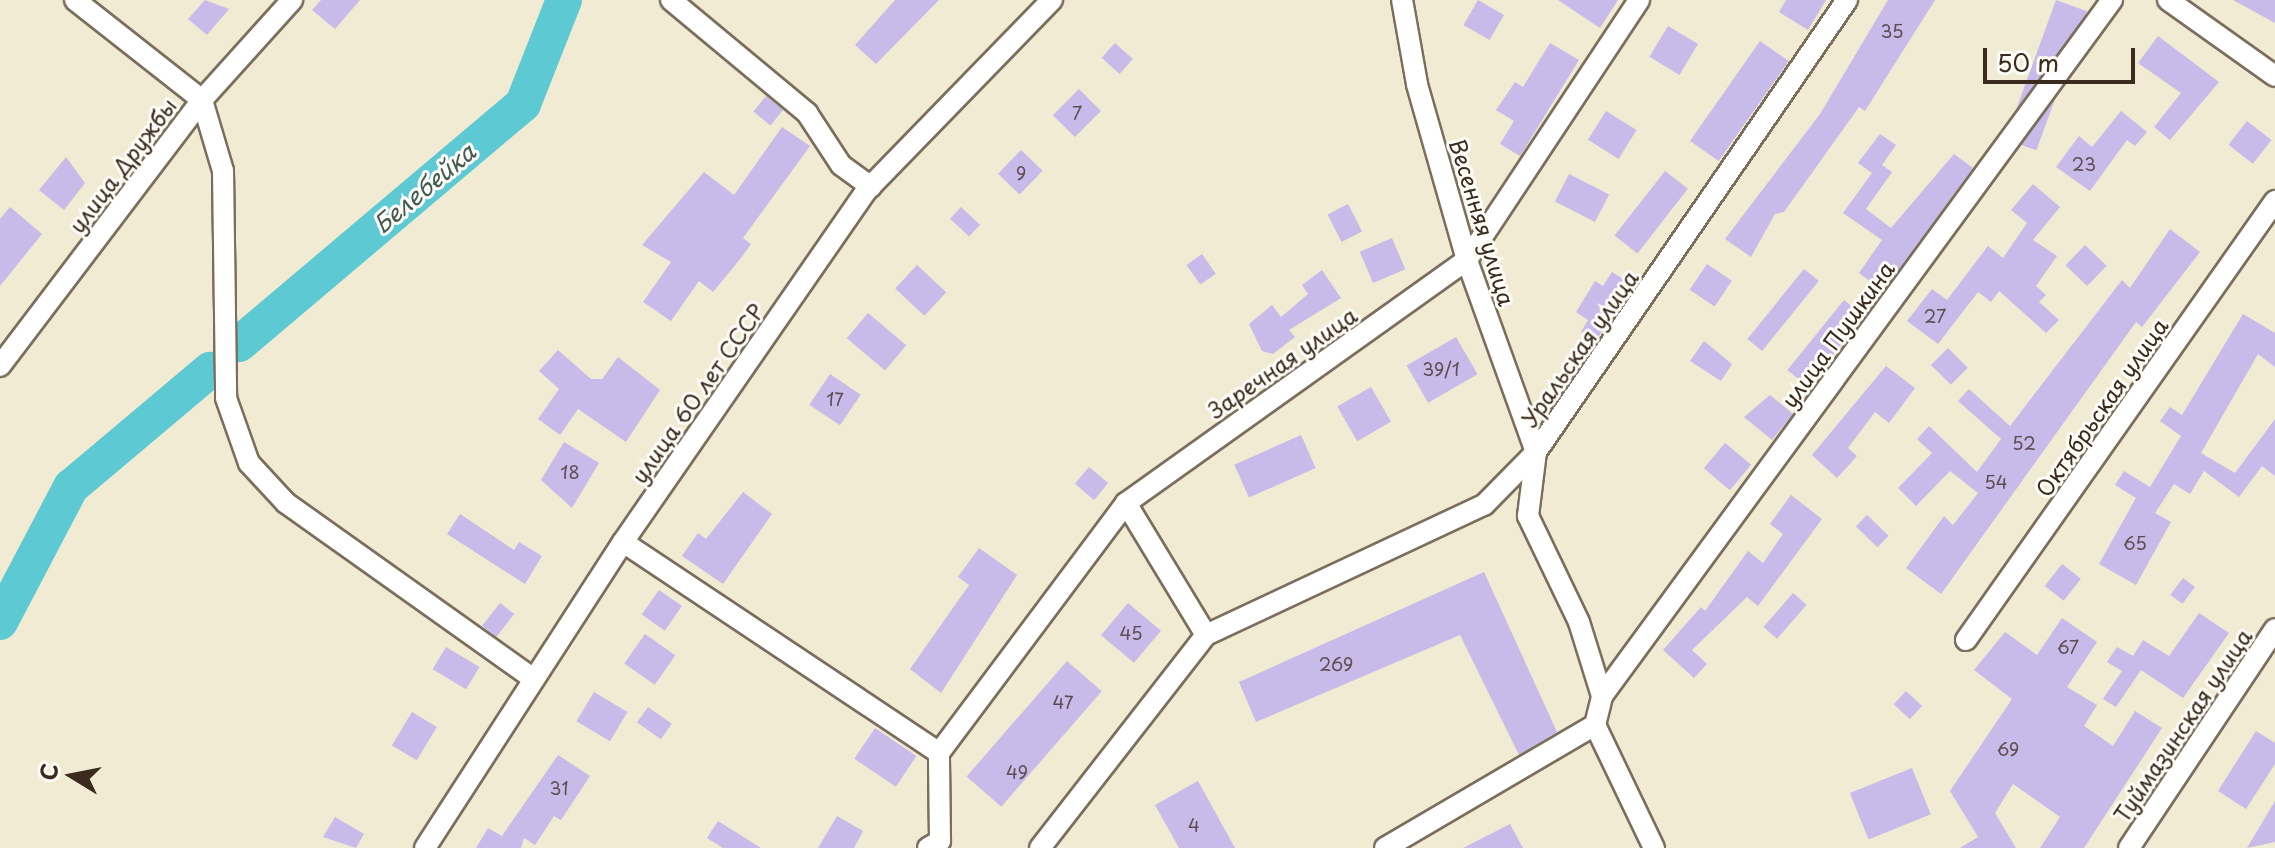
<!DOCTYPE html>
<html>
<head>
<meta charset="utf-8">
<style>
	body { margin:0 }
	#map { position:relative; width:2275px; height:848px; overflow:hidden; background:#f1ebd3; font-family:"Playpen Sans",sans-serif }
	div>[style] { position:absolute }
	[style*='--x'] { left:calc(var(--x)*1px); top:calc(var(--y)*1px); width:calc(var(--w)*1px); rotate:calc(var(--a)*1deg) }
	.river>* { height:36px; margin:-18px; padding:0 18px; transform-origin:18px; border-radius:18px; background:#5dcad3 }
	.building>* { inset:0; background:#c8bae9; transform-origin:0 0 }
	.roads { filter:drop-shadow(2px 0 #7b6e5d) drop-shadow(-2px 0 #7b6e5d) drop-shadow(0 2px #7b6e5d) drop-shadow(0 -2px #7b6e5d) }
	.minor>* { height:20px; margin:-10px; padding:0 10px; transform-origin:10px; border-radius:10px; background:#fff }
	span { translate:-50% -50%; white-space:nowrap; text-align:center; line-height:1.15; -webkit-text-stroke:6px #fdfcf7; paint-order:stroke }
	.number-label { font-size:18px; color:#5e4e51 }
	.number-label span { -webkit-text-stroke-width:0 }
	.street-label { font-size:22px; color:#3b2a1e }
	.water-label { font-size:24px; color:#455a54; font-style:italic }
	.north { position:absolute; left:32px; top:736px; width:80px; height:80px; -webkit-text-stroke:6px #fdfcf7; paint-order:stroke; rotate:280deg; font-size:22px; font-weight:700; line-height:32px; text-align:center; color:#3b2a1e }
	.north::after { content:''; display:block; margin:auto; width:28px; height:36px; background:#3b2a1e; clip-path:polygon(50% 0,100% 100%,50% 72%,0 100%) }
	.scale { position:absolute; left:1983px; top:48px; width:152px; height:36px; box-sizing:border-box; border:4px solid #3b2a1e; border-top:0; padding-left:10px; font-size:24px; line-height:28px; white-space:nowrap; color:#3b2a1e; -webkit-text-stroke:6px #fdfcf7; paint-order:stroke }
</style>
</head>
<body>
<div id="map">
	<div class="river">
		<div style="--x:239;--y:344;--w:372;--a:-40.2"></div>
		<div style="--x:523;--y:104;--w:112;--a:-68.5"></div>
		<div style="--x:0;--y:622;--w:153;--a:-62.3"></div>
		<div style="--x:71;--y:487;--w:182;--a:-40.1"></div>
	</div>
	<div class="building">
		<div style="clip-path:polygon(205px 0,229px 9px,207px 35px,188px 19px)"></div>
		<div style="clip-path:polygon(321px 0,360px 0,335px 29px,312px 10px)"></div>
		<div style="clip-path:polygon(895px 0,939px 0,876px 64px,855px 45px)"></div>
		<div style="left:1478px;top:0;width:30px;height:29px;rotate:30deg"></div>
		<div style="clip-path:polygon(1558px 0,1618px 0,1600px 28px)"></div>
		<div style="clip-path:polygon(1786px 0,1826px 0,1808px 30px,1779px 12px)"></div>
		<div style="clip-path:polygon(1888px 0,1935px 0,1865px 111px,1859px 107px,1784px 212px,1775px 214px,1751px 257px,1725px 239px,1820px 114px)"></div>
		<div style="left:2056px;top:0;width:33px;height:148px;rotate:20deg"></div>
		<div style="clip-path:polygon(2233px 0,2275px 0,2275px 23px)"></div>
		<div style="left:1668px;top:26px;width:35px;height:36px;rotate:31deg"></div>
		<div style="clip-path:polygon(2158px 36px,2219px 82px,2170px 140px,2154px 127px,2181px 93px,2138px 63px)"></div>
		<div style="left:1760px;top:41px;width:35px;height:122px;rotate:35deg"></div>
		<div style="left:1115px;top:43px;width:24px;height:20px;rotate:42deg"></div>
		<div style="clip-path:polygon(1550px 43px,1579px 60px,1520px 156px,1500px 144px,1514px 121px,1496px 110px,1515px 82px,1523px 87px)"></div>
		<div style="left:1079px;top:89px;width:31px;height:37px;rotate:45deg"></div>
		<div style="left:766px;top:96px;width:22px;height:20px;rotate:39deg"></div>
		<div style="left:1606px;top:111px;width:36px;height:34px;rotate:32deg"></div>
		<div style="clip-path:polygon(2121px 111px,2147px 132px,2135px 146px,2127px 140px,2090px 191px,2056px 167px,2079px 136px,2092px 147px)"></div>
		<div style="left:2247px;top:121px;width:31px;height:30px;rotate:38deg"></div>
		<div style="clip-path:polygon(782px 127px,810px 146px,743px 238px,751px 244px,741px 258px,713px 292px,699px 281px,671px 321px,643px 302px,671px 262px,642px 245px,704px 172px,734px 195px)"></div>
		<div style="clip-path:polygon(1880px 134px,1896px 145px,1882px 165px,1892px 172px,1866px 209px,1891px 228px,1954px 154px,1973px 168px,1883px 291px,1859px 273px,1882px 240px,1843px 213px,1872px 173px,1858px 163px)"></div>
		<div style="left:1021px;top:150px;width:30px;height:33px;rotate:44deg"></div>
		<div style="clip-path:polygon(66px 157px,85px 183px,64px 210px,39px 190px)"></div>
		<div style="left:1665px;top:171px;width:29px;height:82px;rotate:38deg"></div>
		<div style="left:1569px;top:174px;width:45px;height:31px;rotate:27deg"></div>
		<div style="clip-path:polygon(2033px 184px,2060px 207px,2033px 240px,2057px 256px,2036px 286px,2046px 295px,2039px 302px,2059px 320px,2046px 333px,1999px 291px,1991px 302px,1978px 292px,1938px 344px,1907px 321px,1932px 289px,1947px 300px,1988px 246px,2003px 258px,2027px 223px,2011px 210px)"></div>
		<div style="left:1348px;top:204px;width:31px;height:23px;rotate:63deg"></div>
		<div style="clip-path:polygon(10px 207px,42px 234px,0 286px,0 219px)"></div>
		<div style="left:961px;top:207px;width:26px;height:16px;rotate:43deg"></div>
		<div style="clip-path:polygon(2170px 229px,2200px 252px,2142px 327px,2136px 322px,1941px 594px,1906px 568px,1944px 516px,1953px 525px,1978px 493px,1950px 471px,1916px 506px,1898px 488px,1932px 453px,1917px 439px,1929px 426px,1977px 472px,2001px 439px,1958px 401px,1969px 389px,2010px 426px,2122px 280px,2130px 288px)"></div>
		<div style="left:1392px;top:238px;width:34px;height:35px;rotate:67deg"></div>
		<div style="left:2085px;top:245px;width:30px;height:28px;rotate:44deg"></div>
		<div style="left:1202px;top:254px;width:24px;height:19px;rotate:55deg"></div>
		<div style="left:1707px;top:264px;width:30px;height:31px;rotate:34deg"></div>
		<div style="left:917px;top:265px;width:40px;height:32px;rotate:43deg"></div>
		<div style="left:1804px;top:269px;width:19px;height:90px;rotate:39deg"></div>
		<div style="clip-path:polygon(1322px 270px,1341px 298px,1289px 330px,1295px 337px,1273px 354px,1262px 351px,1249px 324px,1272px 305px,1281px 317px,1308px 294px,1302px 285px)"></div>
		<div style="clip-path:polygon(1612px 272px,1631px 284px,1596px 341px,1581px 332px,1588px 320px,1576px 312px,1595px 281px,1603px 286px)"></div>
		<div style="left:1844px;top:300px;width:26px;height:90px;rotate:39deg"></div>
		<div style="left:868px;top:313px;width:50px;height:33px;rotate:40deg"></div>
		<div style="clip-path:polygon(2243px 314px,2275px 333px,2275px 367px,2258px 354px,2201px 453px,2235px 473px,2275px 419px,2275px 476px,2262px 466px,2239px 497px,2204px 471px,2190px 494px,2174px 484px,2155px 513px,2171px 522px,2136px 585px,2099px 564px,2136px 498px,2115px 485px,2124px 471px,2150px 487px,2181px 436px,2160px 421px,2170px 407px,2182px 415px)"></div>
		<div style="left:1456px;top:337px;width:43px;height:57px;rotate:60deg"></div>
		<div style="clip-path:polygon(1704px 341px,1732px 364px,1721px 381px,1690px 361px)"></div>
		<div style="left:1948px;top:348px;width:28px;height:24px;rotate:45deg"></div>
		<div style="clip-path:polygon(558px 350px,591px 379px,602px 379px,618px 357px,660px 390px,626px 442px,578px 409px,560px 435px,538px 419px,559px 389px,539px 371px)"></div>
		<div style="clip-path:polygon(1886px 366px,1915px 388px,1889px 423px,1875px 412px,1848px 448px,1857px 456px,1837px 478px,1812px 455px)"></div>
		<div style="left:830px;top:374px;width:37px;height:37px;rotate:34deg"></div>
		<div style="left:1371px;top:387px;width:40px;height:39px;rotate:60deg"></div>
		<div style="clip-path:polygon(1770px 395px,1793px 414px,1772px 440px,1744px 417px)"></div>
		<div style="left:1301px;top:435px;width:36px;height:73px;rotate:66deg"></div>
		<div style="clip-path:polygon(564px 442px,599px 463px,572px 508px,541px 480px)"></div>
		<div style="left:1725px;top:443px;width:34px;height:33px;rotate:40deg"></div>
		<div style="left:1089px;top:467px;width:25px;height:22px;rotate:40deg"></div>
		<div style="clip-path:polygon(743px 492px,772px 514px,723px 584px,682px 556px,698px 533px,706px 539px)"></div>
		<div style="clip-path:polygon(1791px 495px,1822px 519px,1758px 606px,1747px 597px,1692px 650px,1707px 664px,1694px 678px,1663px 650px,1701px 607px,1705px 611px,1748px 551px,1763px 563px,1783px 534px,1770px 524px)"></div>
		<div style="clip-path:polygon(460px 514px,514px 550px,519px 542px,542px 556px,525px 584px,447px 534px)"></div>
		<div style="left:1867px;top:515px;width:30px;height:16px;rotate:44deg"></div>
		<div style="clip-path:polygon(979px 548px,1017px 575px,941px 693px,910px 669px,969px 585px,958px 577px)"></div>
		<div style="left:2062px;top:564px;width:24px;height:28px;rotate:38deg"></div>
		<div style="clip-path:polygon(1484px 572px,1557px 732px,1519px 755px,1460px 635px,1256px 722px,1239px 682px)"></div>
		<div style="left:2183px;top:578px;width:15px;height:21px;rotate:37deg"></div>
		<div style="left:659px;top:590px;width:28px;height:30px;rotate:35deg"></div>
		<div style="left:1793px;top:593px;width:18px;height:45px;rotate:41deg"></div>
		<div style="left:500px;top:603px;width:18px;height:29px;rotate:38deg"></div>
		<div style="left:1128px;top:603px;width:43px;height:42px;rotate:40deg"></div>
		<div style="clip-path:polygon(2199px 613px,2229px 633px,2183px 698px,2141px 670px,2116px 707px,2103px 699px,2122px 671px,2107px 662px,2117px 647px,2133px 656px,2143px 640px,2169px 656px)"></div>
		<div style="clip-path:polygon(2062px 618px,2097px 642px,2067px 687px,2097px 705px,2084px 726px,2113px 746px,2135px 711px,2162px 728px,2084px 848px,2040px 848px,2060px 817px,2013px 784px,1995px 813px,2016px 848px,1960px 848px,1978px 837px,1950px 791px,2012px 699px,1974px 670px,2005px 632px,2037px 655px)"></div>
		<div style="left:645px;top:634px;width:37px;height:36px;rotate:35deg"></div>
		<div style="left:446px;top:647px;width:39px;height:26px;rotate:31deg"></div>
		<div style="left:1067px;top:661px;width:46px;height:153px;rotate:41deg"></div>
		<div style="left:1906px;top:691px;width:22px;height:18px;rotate:43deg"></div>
		<div style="left:594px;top:692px;width:39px;height:34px;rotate:31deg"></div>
		<div style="left:648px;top:707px;width:29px;height:19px;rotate:35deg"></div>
		<div style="left:412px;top:712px;width:29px;height:39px;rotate:31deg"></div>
		<div style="left:875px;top:728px;width:50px;height:37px;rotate:34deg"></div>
		<div style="clip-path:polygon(2256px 731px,2275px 743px,2275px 764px,2246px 809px,2218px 791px)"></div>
		<div style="clip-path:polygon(558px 755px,590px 776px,561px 820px,554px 816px,535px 845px,524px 838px,521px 848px,476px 848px,488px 828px,502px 836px)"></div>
		<div style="left:1912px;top:768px;width:50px;height:67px;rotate:68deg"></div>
		<div style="clip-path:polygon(1198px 781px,1235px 848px,1179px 848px,1155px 805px)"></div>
		<div style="clip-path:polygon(2275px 801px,2275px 842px,2247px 848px)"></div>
		<div style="clip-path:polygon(837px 816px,863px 831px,854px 848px,818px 848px)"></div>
		<div style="clip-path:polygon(335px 817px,364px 834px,356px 848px,323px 837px)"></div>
		<div style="clip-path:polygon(718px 821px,761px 848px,723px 848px,707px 838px)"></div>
		<div style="clip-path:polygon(1510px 824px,1523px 848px,1463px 848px)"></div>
	</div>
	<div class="roads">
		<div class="minor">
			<div style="--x:75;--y:0;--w:162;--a:38.2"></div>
			<div style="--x:202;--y:100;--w:74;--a:73.5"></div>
			<div style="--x:223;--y:171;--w:227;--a:89.2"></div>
			<div style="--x:226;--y:398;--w:69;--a:70.5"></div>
			<div style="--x:249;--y:463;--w:54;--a:47.2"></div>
			<div style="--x:286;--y:503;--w:304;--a:35.4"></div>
			<div style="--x:671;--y:0;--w:177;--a:39.7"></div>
			<div style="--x:807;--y:113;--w:62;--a:56.8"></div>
			<div style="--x:841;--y:165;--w:37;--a:36"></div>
			<div style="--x:2168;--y:0;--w:131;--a:35.4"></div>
			<div style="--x:0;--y:366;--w:334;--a:-52.8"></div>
			<div style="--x:202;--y:100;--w:135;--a:-48"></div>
			<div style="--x:1126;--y:503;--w:154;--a:58.8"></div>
			<div style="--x:623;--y:542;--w:380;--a:33.7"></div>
			<div style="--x:1966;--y:640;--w:537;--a:-54.86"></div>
			<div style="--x:1602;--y:696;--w:863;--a:-53.77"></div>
			<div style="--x:939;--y:753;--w:312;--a:-53.2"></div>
			<div style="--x:1126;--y:503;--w:419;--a:-35.5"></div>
			<div style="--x:1467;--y:260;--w:312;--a:-56.5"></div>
			<div style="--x:425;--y:848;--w:364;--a:-57.1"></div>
			<div style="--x:623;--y:542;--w:427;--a:-55.3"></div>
			<div style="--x:866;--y:191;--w:267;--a:-45.8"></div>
			<div style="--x:928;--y:848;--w:14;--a:-30"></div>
			<div style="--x:940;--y:841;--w:88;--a:-90.7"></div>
			<div style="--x:1040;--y:848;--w:270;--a:-52.1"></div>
			<div style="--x:1206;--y:635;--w:307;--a:-25.1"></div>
			<div style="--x:1484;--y:505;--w:74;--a:-45.5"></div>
			<div style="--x:1536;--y:452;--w:204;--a:-109.8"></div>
			<div style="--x:1467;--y:260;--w:183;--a:-105.9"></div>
			<div style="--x:1417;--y:84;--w:85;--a:-100.1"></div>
			<div style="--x:1385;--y:848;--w:243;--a:-30.4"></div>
			<div style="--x:1654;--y:848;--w:136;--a:-115.6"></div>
			<div style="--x:1595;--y:725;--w:30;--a:-76"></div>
			<div style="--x:1602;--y:696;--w:77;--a:-107.3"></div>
			<div style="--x:1579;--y:622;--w:118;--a:-115.7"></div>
			<div style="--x:1528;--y:516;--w:64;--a:-82.9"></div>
			<div style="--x:1536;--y:452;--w:549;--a:-55.47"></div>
			<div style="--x:2129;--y:848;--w:263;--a:-56.3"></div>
		</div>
	</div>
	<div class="number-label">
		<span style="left:1892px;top:31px">35</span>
		<span style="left:1077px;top:113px">7</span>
		<span style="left:2084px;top:164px">23</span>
		<span style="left:1021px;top:173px">9</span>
		<span style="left:1935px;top:316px">27</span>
		<span style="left:1441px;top:369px">39/1</span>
		<span style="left:835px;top:399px">17</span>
		<span style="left:2024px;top:443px">52</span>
		<span style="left:570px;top:472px">18</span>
		<span style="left:1996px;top:482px">54</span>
		<span style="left:2135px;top:543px">65</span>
		<span style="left:1131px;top:633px">45</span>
		<span style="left:2068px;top:647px">67</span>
		<span style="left:1336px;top:664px">269</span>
		<span style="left:1063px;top:702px">47</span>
		<span style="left:2008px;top:749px">69</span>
		<span style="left:1017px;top:772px">49</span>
		<span style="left:559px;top:788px">31</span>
		<span style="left:1194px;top:825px">4</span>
	</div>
	<div class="street-label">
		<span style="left:122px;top:165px;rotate:-53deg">улица Дружбы</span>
		<span style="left:1483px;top:222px;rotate:73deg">Весенняя улица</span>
		<span style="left:1837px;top:334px;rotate:-54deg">улица Пушкина</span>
		<span style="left:1579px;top:348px;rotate:-55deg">Уральская улица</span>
		<span style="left:1282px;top:362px;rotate:-35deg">Заречная улица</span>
		<span style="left:697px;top:393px;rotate:-55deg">улица 60 лет СССР</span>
		<span style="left:2101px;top:407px;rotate:-55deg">Октябрьская улица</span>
		<span style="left:2182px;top:725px;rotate:-56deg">Туймазинская улица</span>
	</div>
	<div class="water-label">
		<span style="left:424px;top:188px;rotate:-40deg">Белебейка</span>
	</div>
	<div class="north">С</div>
	<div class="scale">50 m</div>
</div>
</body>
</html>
